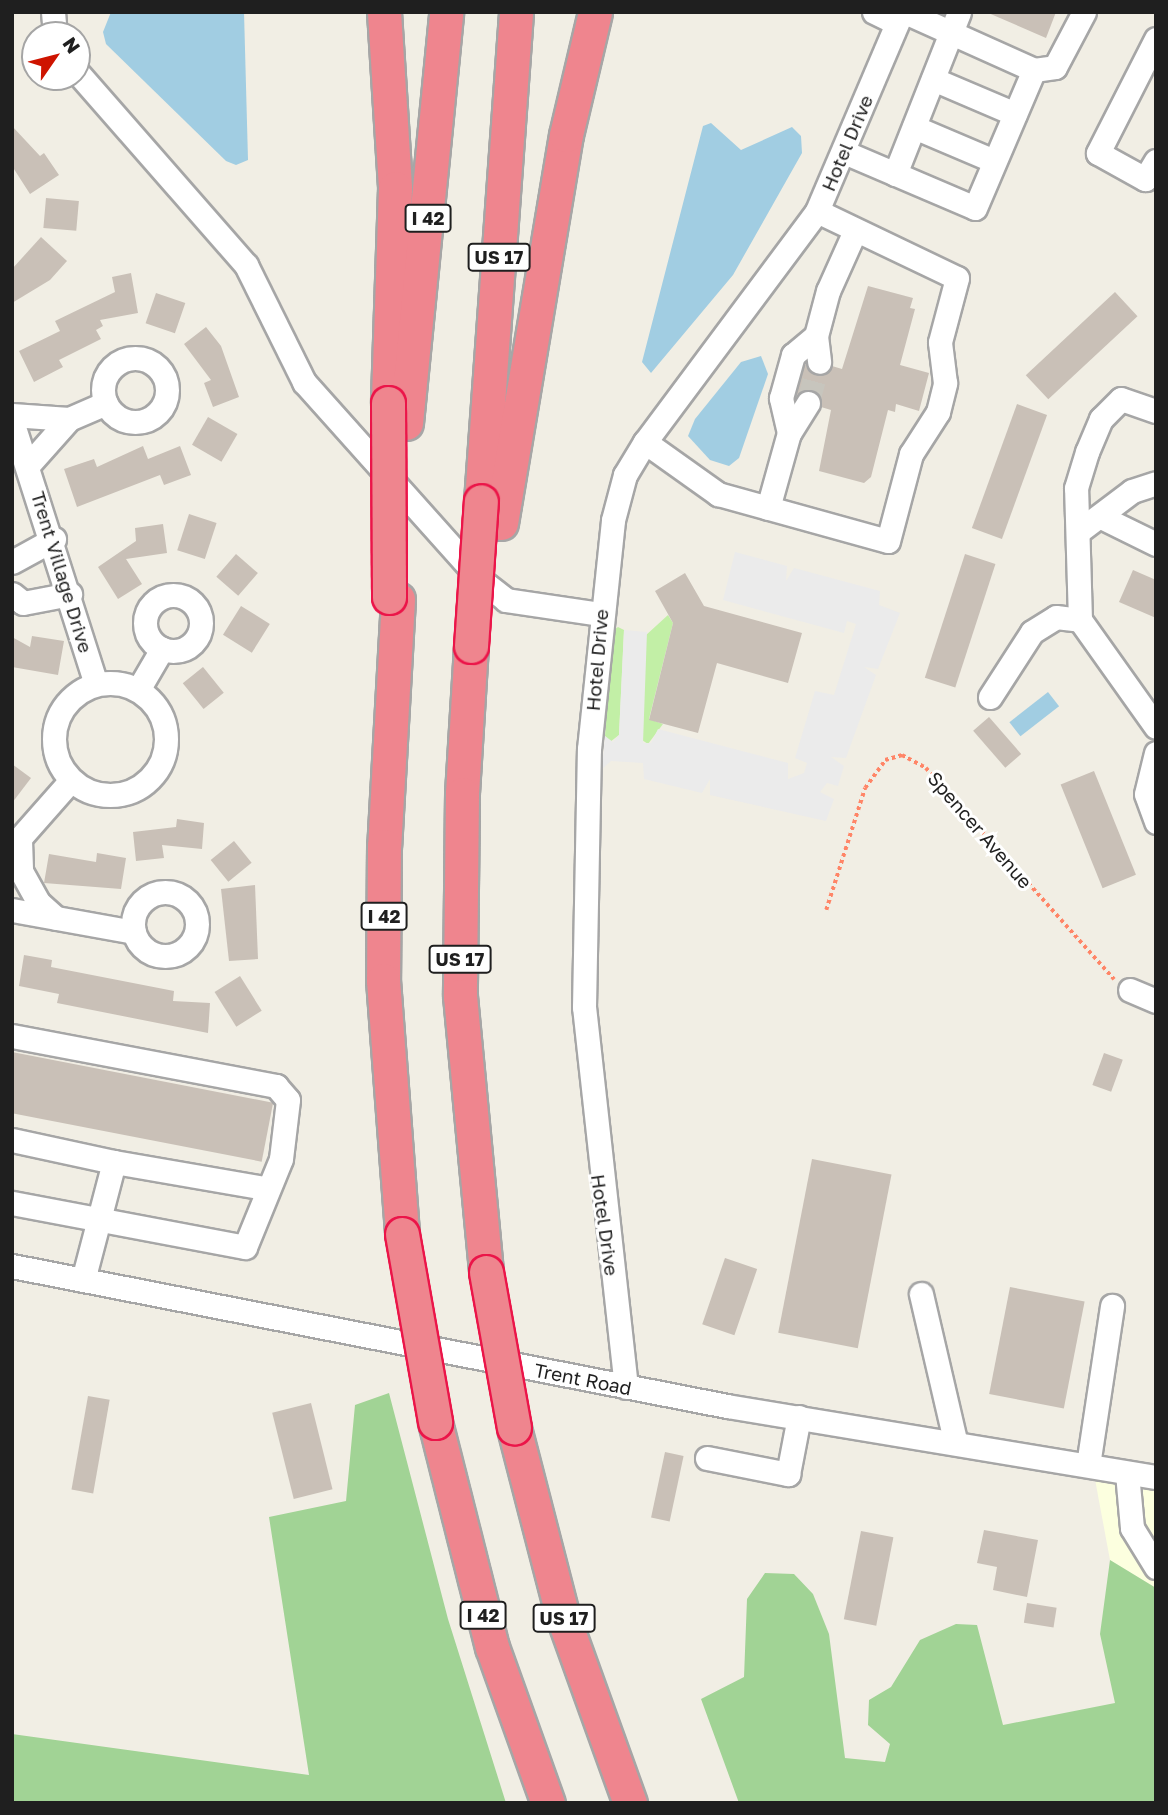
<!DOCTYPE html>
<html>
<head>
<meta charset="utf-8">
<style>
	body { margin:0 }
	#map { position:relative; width:1168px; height:1815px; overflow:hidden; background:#f1eee4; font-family:"Golos Text",sans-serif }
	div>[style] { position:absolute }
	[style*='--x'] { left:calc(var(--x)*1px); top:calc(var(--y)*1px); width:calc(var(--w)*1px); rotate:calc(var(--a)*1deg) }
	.education>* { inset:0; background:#fcffdf }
	.grass>* { inset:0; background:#c2efa6 }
	.forest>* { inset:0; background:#a1d395 }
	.parking>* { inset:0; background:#ebebeb }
	.water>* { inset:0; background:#a1cde2; transform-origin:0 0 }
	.building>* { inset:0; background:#c9c0b7; transform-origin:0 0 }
	.minor-tunnel>* { height:23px; margin-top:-11.5px; transform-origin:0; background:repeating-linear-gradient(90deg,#c7c5bd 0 23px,transparent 0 34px) }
	.path>* { height:3.5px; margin-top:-1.75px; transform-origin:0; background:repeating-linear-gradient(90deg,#ff8567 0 3.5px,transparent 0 7px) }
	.roads { filter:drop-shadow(2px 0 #a6a6a6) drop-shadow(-2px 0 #a6a6a6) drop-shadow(0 2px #a6a6a6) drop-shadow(0 -2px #a6a6a6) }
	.minor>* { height:23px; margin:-11.5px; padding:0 11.5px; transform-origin:11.5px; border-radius:11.5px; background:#fff }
	.minor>.ring { margin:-11.5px; padding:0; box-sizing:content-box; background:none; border:23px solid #fff; border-radius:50% }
	.highway>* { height:33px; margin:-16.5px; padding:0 16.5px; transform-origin:16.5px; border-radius:16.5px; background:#ef858e }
	.bridges { filter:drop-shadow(2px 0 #eb1549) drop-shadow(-2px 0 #eb1549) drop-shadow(0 2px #eb1549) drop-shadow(0 -2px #eb1549) }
	.highway-bridge>* { height:33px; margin:-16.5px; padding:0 16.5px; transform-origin:16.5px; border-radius:16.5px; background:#ef858e }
	span { translate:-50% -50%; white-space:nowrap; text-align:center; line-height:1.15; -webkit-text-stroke:6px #fff; paint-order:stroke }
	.shield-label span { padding:2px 5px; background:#fff; border:2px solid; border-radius:5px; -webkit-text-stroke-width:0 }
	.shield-label { font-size:18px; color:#1f1f1f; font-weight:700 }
	.street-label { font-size:19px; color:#1f1f1f }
	.frame { position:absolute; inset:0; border:14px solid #1f1f1f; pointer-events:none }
	.north { position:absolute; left:21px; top:21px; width:70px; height:70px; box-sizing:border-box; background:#fff; border:2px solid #a5a5a5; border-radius:50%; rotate:55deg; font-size:19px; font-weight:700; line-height:28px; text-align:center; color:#1f1f1f }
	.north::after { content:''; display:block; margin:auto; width:24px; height:32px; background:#ce1400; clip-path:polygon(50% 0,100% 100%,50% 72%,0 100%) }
</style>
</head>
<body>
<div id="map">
	<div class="education">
		<div style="clip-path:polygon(1094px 1474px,1156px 1484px,1156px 1588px,1110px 1560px)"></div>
	</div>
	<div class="grass">
		<div style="clip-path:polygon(668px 615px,673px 623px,649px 719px,663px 724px,648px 744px,639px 738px,645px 636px)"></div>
		<div style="clip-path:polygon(618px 627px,624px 630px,619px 735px,610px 742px,605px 736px,612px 631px)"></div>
	</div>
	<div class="forest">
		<div style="clip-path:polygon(389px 1393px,448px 1619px,506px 1803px,12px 1803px,12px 1734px,309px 1775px,269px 1517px,346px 1501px,355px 1405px)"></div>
		<div style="clip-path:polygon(1110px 1560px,1156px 1588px,1156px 1803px,739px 1803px,701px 1699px,744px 1677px,747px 1599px,765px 1573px,794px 1574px,813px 1594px,829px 1634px,845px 1758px,885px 1762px,890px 1744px,868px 1725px,869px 1700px,891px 1687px,920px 1640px,956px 1624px,977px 1625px,1003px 1725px,1115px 1703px,1100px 1634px)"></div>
	</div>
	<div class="parking">
		<div style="clip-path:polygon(735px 552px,787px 566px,786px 581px,794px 568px,880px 591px,879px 605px,900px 613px,878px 669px,864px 667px,876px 675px,846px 758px,831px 757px,844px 766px,838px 786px,827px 783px,820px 792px,834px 799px,826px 821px,710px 795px,710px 779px,702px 793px,644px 779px,643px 763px,611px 761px,602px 769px,605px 736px,613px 742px,619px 735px,624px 630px,647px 632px,643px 743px,651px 743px,658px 729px,788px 763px,788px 779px,804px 773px,807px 763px,795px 758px,815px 691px,834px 695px,856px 624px,847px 621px,844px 633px,723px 600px)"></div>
	</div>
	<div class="water">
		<div style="clip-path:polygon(111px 12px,244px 12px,248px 160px,236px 165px,226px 161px,106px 44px,103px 32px)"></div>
		<div style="clip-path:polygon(711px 123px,741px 150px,792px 127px,801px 136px,802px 153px,733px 275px,651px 373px,642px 362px,703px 126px)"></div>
		<div style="clip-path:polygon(761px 356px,768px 374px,739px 458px,729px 466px,710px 460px,688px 436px,695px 419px,741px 362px)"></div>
		<div style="left:1048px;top:692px;width:18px;height:49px;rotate:52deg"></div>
	</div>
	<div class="building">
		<div style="clip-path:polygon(986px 12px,1056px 12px,1046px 38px)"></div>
		<div style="clip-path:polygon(12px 126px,40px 156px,44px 153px,59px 175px,30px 194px,12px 166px)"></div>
		<div style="left:46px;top:198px;width:33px;height:30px;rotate:5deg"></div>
		<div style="clip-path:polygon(41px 237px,67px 261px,50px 280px,12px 303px,12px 269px)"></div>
		<div style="clip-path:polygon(131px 273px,138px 313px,100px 320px,103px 326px,96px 330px,101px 339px,59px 360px,63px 367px,34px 382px,19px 351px,60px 331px,55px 321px,115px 292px,112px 277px)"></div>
		<div style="clip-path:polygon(868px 286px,913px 298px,910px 308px,915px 309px,900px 365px,929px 373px,919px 411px,896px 404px,895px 412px,888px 410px,871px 477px,864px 483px,819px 471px,831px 410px,821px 407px,815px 391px,796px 395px,805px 364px,820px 376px,832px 366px,842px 369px)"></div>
		<div style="left:1115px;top:292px;width:33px;height:122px;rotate:47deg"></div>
		<div style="left:156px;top:293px;width:31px;height:32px;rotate:19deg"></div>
		<div style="clip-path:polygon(206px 327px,221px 346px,239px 397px,213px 407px,204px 383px,211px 380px,184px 344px)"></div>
		<div style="left:1017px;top:404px;width:32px;height:132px;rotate:20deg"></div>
		<div style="left:208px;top:417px;width:34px;height:32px;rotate:30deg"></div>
		<div style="clip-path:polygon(143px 446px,148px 459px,180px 446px,191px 475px,164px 485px,160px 475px,77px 507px,64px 469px,94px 459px,97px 467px)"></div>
		<div style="left:189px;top:514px;width:29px;height:38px;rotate:18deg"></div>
		<div style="clip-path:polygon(163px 524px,167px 553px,126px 559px,142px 584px,118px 599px,98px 567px,136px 541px,135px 528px)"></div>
		<div style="left:236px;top:554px;width:29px;height:30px;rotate:41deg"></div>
		<div style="left:965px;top:554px;width:32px;height:130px;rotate:18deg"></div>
		<div style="clip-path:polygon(1133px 570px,1156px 580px,1156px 618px,1119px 602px)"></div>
		<div style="clip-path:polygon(685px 573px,704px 606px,802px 633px,788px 683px,717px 663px,698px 733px,649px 720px,673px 623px,655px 591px)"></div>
		<div style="left:241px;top:606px;width:34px;height:34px;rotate:32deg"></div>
		<div style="clip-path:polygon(32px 636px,64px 641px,58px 675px,12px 667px,12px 637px,30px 647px)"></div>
		<div style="left:203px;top:667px;width:33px;height:26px;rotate:51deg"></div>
		<div style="left:989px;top:717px;width:49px;height:21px;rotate:49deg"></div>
		<div style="clip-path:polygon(12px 764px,31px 778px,12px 803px)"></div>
		<div style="left:1094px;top:771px;width:112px;height:36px;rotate:68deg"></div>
		<div style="clip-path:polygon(177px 819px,204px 823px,202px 849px,162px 845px,164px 858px,136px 861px,133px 832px,176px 827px)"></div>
		<div style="left:234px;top:841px;width:28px;height:30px;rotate:51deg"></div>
		<div style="clip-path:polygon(97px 853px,126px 858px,121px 889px,44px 883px,49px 854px,96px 862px)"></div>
		<div style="clip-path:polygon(255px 885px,258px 959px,229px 961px,221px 889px)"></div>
		<div style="clip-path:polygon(24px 955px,52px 960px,51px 967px,174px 991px,173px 1001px,210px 1003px,208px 1033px,57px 1003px,59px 994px,19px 986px)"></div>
		<div style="left:240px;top:976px;width:41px;height:30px;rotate:58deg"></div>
		<div style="left:12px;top:1052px;width:266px;height:60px;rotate:11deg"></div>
		<div style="left:1104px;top:1053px;width:20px;height:34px;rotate:20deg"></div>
		<div style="left:812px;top:1159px;width:81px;height:177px;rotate:11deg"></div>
		<div style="left:725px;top:1258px;width:34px;height:70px;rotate:19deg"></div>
		<div style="left:1010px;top:1287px;width:76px;height:109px;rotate:11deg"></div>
		<div style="left:88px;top:1396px;width:22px;height:95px;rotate:10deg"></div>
		<div style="left:311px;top:1403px;width:89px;height:40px;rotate:76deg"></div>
		<div style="left:665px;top:1452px;width:19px;height:67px;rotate:12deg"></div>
		<div style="clip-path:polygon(984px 1530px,1038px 1540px,1027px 1597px,993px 1590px,997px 1567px,977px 1563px)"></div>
		<div style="left:861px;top:1531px;width:33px;height:90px;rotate:11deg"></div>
		<div style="left:1027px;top:1603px;width:30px;height:20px;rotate:9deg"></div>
	</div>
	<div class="minor-tunnel">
		<div style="--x:808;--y:403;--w:42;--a:-75"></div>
	</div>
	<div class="path">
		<div style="--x:826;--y:910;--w:128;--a:-72.3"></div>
		<div style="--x:865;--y:788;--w:34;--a:-54"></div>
		<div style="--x:885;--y:760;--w:18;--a:-16"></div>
		<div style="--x:902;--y:755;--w:27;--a:28"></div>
		<div style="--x:926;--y:768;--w:283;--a:48.3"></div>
	</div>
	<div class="roads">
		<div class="minor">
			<div style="--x:53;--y:12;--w:23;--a:85"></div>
			<div style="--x:874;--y:12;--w:25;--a:26"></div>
			<div style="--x:905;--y:12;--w:141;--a:24.2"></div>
			<div style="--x:1034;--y:70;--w:21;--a:-8"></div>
			<div style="--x:1055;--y:67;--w:62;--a:-62.2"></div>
			<div style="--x:1156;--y:39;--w:128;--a:117"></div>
			<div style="--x:1098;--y:153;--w:54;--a:29"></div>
			<div style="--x:1145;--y:179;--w:21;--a:-59"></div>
			<div style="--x:77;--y:72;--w:257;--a:48.8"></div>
			<div style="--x:246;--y:265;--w:131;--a:63.6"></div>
			<div style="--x:304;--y:382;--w:267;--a:48.2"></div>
			<div style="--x:482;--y:581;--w:31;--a:38"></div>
			<div style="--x:506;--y:600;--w:95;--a:8.5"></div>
			<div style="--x:933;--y:79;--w:89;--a:23.1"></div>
			<div style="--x:914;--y:127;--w:87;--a:23"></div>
			<div style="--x:844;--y:152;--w:142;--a:23.1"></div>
			<div style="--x:975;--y:208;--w:150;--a:-66.9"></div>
			<div style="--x:895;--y:174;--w:174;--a:-68.4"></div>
			<div style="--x:816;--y:336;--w:47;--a:-75.1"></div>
			<div style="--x:828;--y:291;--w:66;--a:-65.8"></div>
			<div class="ring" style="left:103px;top:358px;width:41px;height:41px"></div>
			<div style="--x:808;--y:403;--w:36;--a:122"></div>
			<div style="--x:789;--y:433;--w:36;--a:-103"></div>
			<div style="--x:781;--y:398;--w:45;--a:-74.4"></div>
			<div style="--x:793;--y:355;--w:30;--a:-40"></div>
			<div style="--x:816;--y:336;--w:26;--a:83"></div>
			<div style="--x:12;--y:415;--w:57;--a:4"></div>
			<div style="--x:69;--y:419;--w:60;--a:131.6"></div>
			<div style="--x:69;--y:419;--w:40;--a:-23.4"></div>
			<div style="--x:12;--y:421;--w:276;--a:72.3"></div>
			<div style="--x:645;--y:442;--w:90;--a:35.5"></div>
			<div style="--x:718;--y:494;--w:176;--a:15.5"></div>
			<div style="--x:888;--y:541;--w:90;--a:-75.2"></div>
			<div style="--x:911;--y:454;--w:50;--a:-57.3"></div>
			<div style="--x:938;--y:412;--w:30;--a:-76"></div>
			<div style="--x:945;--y:383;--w:41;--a:-97"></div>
			<div style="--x:940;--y:342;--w:66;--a:-75.1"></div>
			<div style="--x:957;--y:278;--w:155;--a:-154.4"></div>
			<div style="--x:768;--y:508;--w:78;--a:-74.4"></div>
			<div style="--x:1101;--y:517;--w:61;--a:26.1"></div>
			<div style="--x:1079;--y:531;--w:66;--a:-37"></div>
			<div style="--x:1132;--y:491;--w:25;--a:-18"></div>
			<div style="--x:12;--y:562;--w:48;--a:-28.7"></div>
			<div style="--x:12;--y:594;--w:14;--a:39"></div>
			<div style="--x:23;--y:603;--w:48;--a:-10.8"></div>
			<div class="ring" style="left:145px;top:595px;width:33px;height:33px"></div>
			<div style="--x:1080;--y:620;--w:132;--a:-91.7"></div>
			<div style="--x:1076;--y:488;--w:38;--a:-73"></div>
			<div style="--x:1087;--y:452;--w:36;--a:-67"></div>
			<div style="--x:1101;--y:419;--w:28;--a:-45"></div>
			<div style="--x:1121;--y:399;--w:37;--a:19"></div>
			<div class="ring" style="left:54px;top:683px;width:89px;height:89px"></div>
			<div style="--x:138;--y:690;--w:48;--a:-59.7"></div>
			<div style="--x:990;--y:697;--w:77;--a:-57.1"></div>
			<div style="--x:1032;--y:632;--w:28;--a:-32"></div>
			<div style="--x:1056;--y:617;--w:24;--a:7"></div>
			<div style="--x:1080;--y:620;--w:131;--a:54.6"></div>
			<div style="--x:1156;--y:753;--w:42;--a:103.7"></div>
			<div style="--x:1146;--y:794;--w:30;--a:70"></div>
			<div style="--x:20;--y:840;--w:31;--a:88"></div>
			<div style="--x:21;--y:871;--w:35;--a:61"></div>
			<div style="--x:38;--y:902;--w:24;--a:42"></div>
			<div style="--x:12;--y:847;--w:89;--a:-48.6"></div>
			<div class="ring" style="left:133px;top:892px;width:41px;height:41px"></div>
			<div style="--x:12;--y:910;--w:124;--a:10.2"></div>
			<div style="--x:1130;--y:990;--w:28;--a:23"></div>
			<div style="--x:12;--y:1036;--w:269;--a:10.7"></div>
			<div style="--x:276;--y:1086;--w:18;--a:49"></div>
			<div style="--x:288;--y:1100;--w:59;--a:96.8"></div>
			<div style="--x:281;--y:1159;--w:95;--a:112.2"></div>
			<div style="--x:245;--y:1247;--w:237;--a:-169.3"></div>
			<div style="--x:12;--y:1140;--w:104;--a:12.2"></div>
			<div style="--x:114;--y:1162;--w:122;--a:104.7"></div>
			<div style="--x:114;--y:1162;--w:153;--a:9.8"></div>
			<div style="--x:12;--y:1266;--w:729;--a:11.08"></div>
			<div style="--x:727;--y:1406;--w:435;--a:9.4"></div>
			<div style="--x:921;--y:1294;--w:150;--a:76.9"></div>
			<div style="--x:626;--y:1387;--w:382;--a:-96.3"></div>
			<div style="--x:584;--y:1007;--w:258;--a:-88.9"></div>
			<div style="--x:589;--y:749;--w:230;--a:-84"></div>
			<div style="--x:613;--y:520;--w:47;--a:-75.1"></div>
			<div style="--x:625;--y:475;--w:39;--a:-59"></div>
			<div style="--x:645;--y:442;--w:288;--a:-53.3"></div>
			<div style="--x:817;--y:211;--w:216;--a:-66.9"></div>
			<div style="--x:707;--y:1458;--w:83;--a:11.2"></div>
			<div style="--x:788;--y:1474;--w:58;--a:-79.1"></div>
			<div style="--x:1088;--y:1465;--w:161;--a:-81.4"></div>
			<div style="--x:1127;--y:1473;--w:55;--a:84.8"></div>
			<div style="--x:1132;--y:1528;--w:46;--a:58.4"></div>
		</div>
		<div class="highway">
			<div style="--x:384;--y:12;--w:176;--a:86.4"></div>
			<div style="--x:395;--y:188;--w:215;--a:91.9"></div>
			<div style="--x:406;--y:423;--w:413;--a:-84.4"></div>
			<div style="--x:481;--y:501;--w:490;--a:-85.9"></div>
			<div style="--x:501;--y:523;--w:393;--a:-80.5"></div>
			<div style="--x:566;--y:135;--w:126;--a:-76.7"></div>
			<div style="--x:398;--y:599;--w:247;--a:93.2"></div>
			<div style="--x:384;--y:846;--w:134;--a:90.4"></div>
			<div style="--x:383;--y:980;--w:255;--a:85.7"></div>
			<div style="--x:471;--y:646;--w:148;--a:93.5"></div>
			<div style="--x:462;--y:794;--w:202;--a:90.6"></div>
			<div style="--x:460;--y:996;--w:277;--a:84.6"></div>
			<div style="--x:435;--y:1422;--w:232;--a:75.8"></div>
			<div style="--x:492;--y:1647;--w:166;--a:70.3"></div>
			<div style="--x:514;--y:1428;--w:195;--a:75.5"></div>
			<div style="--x:563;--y:1617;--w:198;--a:70.2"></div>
		</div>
	</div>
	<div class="bridges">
		<div class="highway-bridge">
			<div style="--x:388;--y:403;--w:194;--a:89.7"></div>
			<div style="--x:471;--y:646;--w:145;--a:-86.1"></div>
			<div style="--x:402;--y:1234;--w:191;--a:80"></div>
			<div style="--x:486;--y:1272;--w:158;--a:79.8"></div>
		</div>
	</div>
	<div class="shield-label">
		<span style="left:428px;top:218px">I 42</span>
		<span style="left:499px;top:257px">US 17</span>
		<span style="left:384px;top:916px">I 42</span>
		<span style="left:460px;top:959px">US 17</span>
		<span style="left:483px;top:1615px">I 42</span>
		<span style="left:564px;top:1618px">US 17</span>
	</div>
	<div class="street-label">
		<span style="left:847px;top:143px;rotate:-67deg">Hotel Drive</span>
		<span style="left:62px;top:572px;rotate:73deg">Trent Village Drive</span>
		<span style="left:597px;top:660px;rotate:-85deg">Hotel Drive</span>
		<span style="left:980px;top:830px;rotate:49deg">Spencer Avenue</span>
		<span style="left:605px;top:1225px;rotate:82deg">Hotel Drive</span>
		<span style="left:583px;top:1379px;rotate:11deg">Trent Road</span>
	</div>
	<div class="frame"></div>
	<div class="north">N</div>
</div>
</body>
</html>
